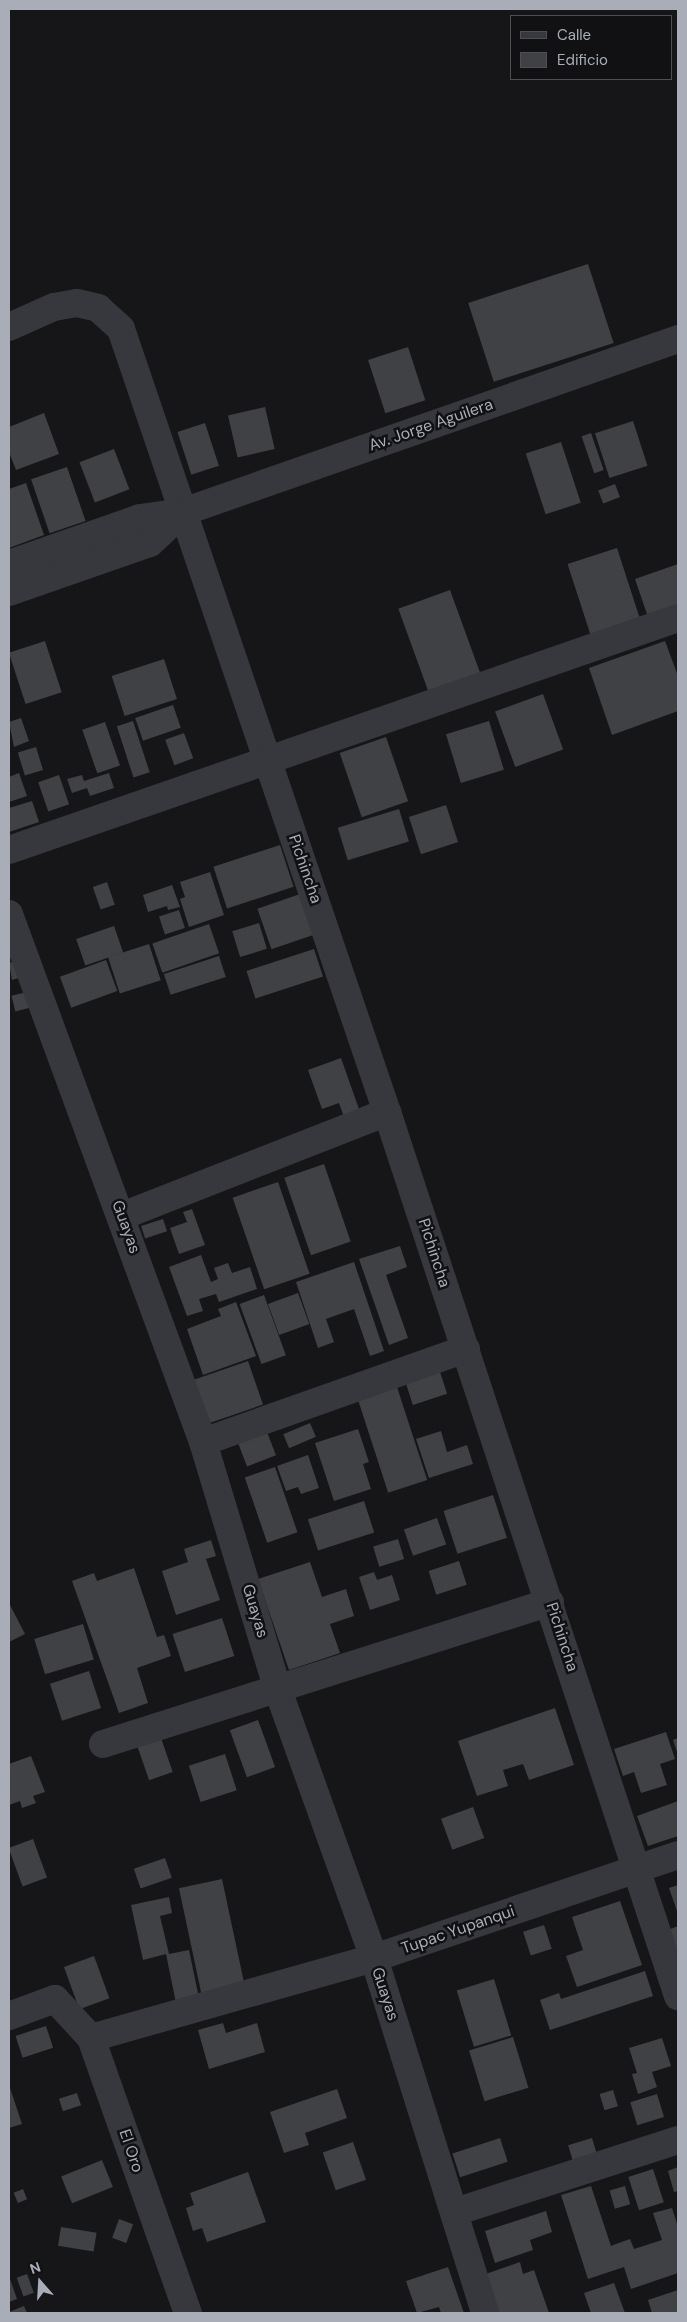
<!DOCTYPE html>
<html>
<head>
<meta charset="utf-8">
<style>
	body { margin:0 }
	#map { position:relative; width:687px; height:2322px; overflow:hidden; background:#161618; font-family:"DM Sans",sans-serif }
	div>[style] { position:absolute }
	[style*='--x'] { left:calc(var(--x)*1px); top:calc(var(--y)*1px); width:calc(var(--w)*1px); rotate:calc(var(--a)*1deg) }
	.building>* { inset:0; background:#404145; transform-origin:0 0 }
	.minor>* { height:28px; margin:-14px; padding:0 14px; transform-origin:14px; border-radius:14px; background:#37383d }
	span { translate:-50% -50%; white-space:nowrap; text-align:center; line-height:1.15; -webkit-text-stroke:5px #111113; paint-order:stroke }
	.street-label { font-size:16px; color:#a8adb8 }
	.frame { position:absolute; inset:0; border:10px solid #a8adb8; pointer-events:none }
	.legend { position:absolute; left:510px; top:15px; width:162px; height:65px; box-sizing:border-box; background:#111113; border:1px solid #4d4f55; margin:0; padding:6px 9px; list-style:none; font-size:15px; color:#a8adb8 }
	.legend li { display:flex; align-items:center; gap:10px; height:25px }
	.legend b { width:25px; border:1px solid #4d4f55 }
	.north { position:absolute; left:15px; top:2257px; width:50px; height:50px; -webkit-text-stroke:4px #111113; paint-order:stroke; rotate:341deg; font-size:14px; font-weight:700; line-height:20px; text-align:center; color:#a8adb8 }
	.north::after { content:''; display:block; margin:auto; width:18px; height:22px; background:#a8adb8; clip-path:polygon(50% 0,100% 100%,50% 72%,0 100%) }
</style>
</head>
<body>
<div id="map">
	<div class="building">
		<div style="left:588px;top:264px;width:83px;height:126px;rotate:72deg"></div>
		<div style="left:408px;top:347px;width:56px;height:42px;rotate:72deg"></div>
		<div style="left:265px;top:407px;width:43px;height:38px;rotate:77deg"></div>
		<div style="clip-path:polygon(44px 413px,59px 454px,16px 470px,9px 452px,9px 427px)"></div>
		<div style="left:633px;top:421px;width:47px;height:40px;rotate:72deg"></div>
		<div style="left:205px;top:423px;width:45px;height:29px;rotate:72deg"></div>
		<div style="left:591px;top:433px;width:39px;height:10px;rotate:71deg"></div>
		<div style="left:561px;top:442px;width:64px;height:37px;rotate:72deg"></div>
		<div style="left:114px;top:449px;width:43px;height:37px;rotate:69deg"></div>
		<div style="left:67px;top:467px;width:57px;height:38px;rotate:71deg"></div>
		<div style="clip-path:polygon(26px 483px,44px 535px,9px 548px,9px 489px)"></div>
		<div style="left:615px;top:484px;width:14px;height:18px;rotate:69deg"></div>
		<div style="left:617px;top:548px;width:74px;height:52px;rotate:72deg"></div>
		<div style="clip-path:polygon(678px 564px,678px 610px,649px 620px,635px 579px)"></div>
		<div style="left:450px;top:590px;width:92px;height:55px;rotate:70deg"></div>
		<div style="left:45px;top:641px;width:54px;height:38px;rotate:72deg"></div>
		<div style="clip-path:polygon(665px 641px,678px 676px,678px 711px,612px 735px,589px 668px)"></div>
		<div style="left:164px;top:659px;width:42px;height:55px;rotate:72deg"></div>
		<div style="left:543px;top:694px;width:59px;height:51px;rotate:70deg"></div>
		<div style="left:173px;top:705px;width:24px;height:40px;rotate:71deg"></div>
		<div style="clip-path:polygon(21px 718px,29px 741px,14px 747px,9px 722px)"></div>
		<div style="left:133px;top:721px;width:54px;height:17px;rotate:72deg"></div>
		<div style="left:489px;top:721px;width:51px;height:45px;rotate:73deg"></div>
		<div style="left:105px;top:722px;width:46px;height:24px;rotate:71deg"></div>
		<div style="left:184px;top:733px;width:27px;height:20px;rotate:70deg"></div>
		<div style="left:386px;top:737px;width:68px;height:49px;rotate:71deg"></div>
		<div style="left:36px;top:747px;width:24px;height:19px;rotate:73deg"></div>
		<div style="clip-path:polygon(19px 773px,27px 796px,9px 802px,9px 777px)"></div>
		<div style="clip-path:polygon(109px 773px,114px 788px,90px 796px,87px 788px,72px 793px,67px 779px,82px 775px,84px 781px)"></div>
		<div style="left:59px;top:775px;width:31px;height:22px;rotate:71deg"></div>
		<div style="clip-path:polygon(32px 801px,39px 822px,9px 832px,9px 808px)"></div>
		<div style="left:446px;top:805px;width:39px;height:39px;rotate:72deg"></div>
		<div style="left:399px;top:809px;width:34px;height:64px;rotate:73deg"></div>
		<div style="left:280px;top:845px;width:44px;height:70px;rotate:72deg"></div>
		<div style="clip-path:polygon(210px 872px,224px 915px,189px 927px,180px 899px,185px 897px,180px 882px)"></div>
		<div style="left:107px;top:882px;width:24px;height:15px;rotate:71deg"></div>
		<div style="clip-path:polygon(172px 885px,180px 907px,168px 910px,167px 906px,148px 912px,143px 895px)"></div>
		<div style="left:300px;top:894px;width:43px;height:45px;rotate:71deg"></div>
		<div style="left:179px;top:910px;width:19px;height:21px;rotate:72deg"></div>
		<div style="left:259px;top:923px;width:27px;height:28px;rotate:73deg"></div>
		<div style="left:209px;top:924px;width:31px;height:60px;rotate:71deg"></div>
		<div style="left:114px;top:926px;width:28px;height:40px;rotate:71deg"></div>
		<div style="left:149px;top:944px;width:38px;height:43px;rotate:72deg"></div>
		<div style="left:314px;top:949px;width:29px;height:71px;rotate:72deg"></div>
		<div style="left:219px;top:956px;width:22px;height:58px;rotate:72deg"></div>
		<div style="clip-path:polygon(20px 960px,25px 976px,12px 980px,9px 963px)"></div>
		<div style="left:106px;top:960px;width:33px;height:49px;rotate:70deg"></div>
		<div style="left:27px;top:992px;width:16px;height:16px;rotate:76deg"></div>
		<div style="clip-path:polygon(341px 1058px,360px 1112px,344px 1117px,339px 1103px,322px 1109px,308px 1070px)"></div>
		<div style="left:324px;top:1164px;width:82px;height:42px;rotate:71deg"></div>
		<div style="left:278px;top:1182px;width:97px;height:48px;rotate:71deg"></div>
		<div style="clip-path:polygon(192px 1209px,205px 1245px,179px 1254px,170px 1228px,187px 1222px,183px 1212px)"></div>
		<div style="left:163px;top:1219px;width:13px;height:23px;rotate:72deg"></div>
		<div style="clip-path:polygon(400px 1246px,407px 1267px,386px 1275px,408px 1338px,389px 1345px,359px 1259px)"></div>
		<div style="clip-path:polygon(201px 1255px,211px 1282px,218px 1279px,214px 1268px,228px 1263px,232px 1273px,250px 1267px,257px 1289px,219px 1302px,216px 1294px,199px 1299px,203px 1311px,187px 1316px,169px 1267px)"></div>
		<div style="clip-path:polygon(354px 1262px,384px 1351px,370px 1356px,354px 1309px,326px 1319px,334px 1342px,318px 1348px,296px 1282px)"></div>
		<div style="left:298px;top:1293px;width:33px;height:32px;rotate:70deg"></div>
		<div style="left:264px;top:1295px;width:64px;height:26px;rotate:70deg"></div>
		<div style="clip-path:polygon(236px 1302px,256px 1356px,203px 1375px,187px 1329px,221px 1316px,218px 1309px)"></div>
		<div style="left:248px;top:1361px;width:46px;height:58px;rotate:71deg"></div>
		<div style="left:440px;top:1372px;width:23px;height:36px;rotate:72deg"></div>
		<div style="left:396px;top:1384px;width:101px;height:41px;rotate:72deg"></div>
		<div style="left:310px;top:1423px;width:15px;height:29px;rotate:67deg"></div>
		<div style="clip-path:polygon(358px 1429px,369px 1462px,363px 1464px,371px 1489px,334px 1501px,315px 1443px)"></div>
		<div style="clip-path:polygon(441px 1431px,447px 1452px,467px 1445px,473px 1464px,429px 1478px,416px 1439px)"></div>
		<div style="left:267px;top:1432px;width:25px;height:31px;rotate:69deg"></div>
		<div style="clip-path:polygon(308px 1455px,319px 1488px,301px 1494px,298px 1487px,286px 1491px,277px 1466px)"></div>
		<div style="left:275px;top:1467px;width:69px;height:32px;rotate:71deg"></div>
		<div style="left:493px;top:1495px;width:45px;height:52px;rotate:72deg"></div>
		<div style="left:364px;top:1501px;width:33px;height:59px;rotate:72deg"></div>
		<div style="left:437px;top:1518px;width:28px;height:35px;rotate:71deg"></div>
		<div style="left:398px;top:1539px;width:21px;height:26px;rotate:73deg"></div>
		<div style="clip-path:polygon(211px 1540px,216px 1556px,206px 1559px,220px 1600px,176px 1615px,162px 1571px,188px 1562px,184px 1549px)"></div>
		<div style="left:459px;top:1561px;width:25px;height:32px;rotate:72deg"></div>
		<div style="clip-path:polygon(310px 1562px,322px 1597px,346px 1589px,354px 1616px,330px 1624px,340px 1653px,289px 1670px,258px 1579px)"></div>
		<div style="clip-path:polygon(134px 1568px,157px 1637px,164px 1635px,171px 1656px,137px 1668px,148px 1703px,119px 1713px,72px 1581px,94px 1573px,97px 1581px)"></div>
		<div style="clip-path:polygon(374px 1572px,377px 1580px,392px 1575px,400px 1600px,370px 1610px,359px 1577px)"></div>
		<div style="clip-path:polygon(9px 1603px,25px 1634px,9px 1642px)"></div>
		<div style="left:222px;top:1618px;width:40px;height:52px;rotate:72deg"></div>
		<div style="left:83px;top:1624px;width:37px;height:51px;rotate:73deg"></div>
		<div style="left:89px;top:1671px;width:39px;height:41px;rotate:72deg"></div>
		<div style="clip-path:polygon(555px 1708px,574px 1765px,529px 1780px,523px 1764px,503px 1770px,508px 1786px,477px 1796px,458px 1741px)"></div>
		<div style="left:258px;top:1720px;width:50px;height:30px;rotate:70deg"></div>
		<div style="clip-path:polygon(666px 1732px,675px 1759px,660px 1764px,667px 1785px,641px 1793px,634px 1772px,623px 1776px,614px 1749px)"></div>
		<div style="left:161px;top:1738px;width:36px;height:25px;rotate:71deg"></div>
		<div style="clip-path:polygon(678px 1738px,678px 1755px,673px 1740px)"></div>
		<div style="left:225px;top:1754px;width:38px;height:38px;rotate:72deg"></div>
		<div style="clip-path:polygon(31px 1756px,45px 1792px,33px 1796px,36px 1803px,22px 1808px,20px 1801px,9px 1805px,9px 1764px)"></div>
		<div style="clip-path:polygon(678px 1801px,678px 1836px,648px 1846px,637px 1816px)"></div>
		<div style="left:473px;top:1807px;width:33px;height:34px;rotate:70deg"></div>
		<div style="left:33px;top:1839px;width:41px;height:26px;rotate:70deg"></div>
		<div style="left:165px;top:1858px;width:21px;height:33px;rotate:71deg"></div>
		<div style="left:222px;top:1879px;width:112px;height:44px;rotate:78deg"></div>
		<div style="clip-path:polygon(678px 1885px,678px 1914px,669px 1888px)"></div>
		<div style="clip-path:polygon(169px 1897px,172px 1913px,160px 1916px,169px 1954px,189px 1950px,199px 1998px,176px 2003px,166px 1954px,143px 1960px,131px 1905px)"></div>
		<div style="clip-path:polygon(620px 1901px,642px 1965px,577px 1987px,566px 1956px,583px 1950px,572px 1917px)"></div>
		<div style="left:544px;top:1925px;width:25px;height:22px;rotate:72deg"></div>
		<div style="clip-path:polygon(678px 1926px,678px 1952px,676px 1953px,668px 1930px)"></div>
		<div style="left:94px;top:1956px;width:45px;height:32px;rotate:70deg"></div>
		<div style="clip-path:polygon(645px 1971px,653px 1996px,550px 2030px,540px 2000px,559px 1993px,561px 1999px)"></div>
		<div style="left:494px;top:1979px;width:59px;height:39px;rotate:73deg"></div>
		<div style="clip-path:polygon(223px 2023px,226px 2033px,257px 2023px,265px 2052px,209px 2069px,198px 2030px)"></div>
		<div style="left:46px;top:2026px;width:23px;height:32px;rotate:72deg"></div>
		<div style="left:513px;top:2037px;width:53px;height:46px;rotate:73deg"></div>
		<div style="clip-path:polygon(662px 2038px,671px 2066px,652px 2072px,657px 2087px,638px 2094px,632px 2074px,637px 2073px,629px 2048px)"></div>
		<div style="clip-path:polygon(9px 2085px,22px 2124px,9px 2128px)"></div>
		<div style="clip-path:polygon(337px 2089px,347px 2118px,305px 2133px,309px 2145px,284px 2153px,270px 2112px)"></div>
		<div style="left:613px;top:2090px;width:17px;height:14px;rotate:73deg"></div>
		<div style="left:77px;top:2093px;width:13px;height:19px;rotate:72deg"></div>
		<div style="left:657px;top:2094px;width:24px;height:28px;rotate:73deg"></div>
		<div style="left:500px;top:2138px;width:25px;height:50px;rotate:72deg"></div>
		<div style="left:592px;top:2138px;width:24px;height:25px;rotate:73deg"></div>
		<div style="left:353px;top:2142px;width:40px;height:32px;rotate:71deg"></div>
		<div style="left:102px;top:2160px;width:29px;height:44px;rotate:68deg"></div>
		<div style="clip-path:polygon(678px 2167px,678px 2191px,674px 2192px,668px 2171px)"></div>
		<div style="left:653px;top:2169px;width:35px;height:26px;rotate:72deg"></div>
		<div style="clip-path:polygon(248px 2172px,266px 2222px,207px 2242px,202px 2228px,193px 2231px,186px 2208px,194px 2205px,190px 2193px)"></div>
		<div style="clip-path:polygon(591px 2186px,611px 2246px,616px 2244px,620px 2256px,616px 2244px,630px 2239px,634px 2249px,662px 2240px,653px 2213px,672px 2208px,678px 2227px,678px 2273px,631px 2289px,624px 2267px,588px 2279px,561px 2195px)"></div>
		<div style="left:625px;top:2186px;width:19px;height:16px;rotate:74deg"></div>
		<div style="left:23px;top:2189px;width:11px;height:10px;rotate:68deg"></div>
		<div style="clip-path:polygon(546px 2211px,552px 2232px,530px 2240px,533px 2250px,495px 2263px,485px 2231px)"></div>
		<div style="left:119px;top:2219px;width:15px;height:20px;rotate:20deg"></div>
		<div style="left:61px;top:2227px;width:36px;height:19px;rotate:9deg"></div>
		<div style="clip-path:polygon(520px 2262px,523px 2274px,534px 2270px,549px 2313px,495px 2313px,483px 2275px)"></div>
		<div style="clip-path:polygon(448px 2267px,464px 2313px,441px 2313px,439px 2307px,417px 2313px,406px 2281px)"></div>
		<div style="left:27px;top:2274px;width:20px;height:11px;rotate:70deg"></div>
		<div style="clip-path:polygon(9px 2276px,17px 2299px,9px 2302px)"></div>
		<div style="clip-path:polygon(614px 2283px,625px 2313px,591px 2313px,584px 2293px)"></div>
		<div style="clip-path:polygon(678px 2290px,678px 2313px,652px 2313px,648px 2300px)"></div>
		<div style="clip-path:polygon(24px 2306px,27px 2313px,9px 2313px,9px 2312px)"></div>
	</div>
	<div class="minor">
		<div style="--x:9;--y:327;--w:49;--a:-24"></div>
		<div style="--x:54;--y:307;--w:23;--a:-10"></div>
		<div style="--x:77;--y:303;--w:22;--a:13"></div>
		<div style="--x:98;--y:308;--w:31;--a:42"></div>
		<div style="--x:121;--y:329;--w:827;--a:71.24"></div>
		<div style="--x:387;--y:1112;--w:931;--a:71.78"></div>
		<div style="--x:9;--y:564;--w:139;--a:-19.3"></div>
		<div style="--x:140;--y:518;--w:43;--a:-7.9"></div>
		<div style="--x:183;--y:512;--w:524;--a:-19.26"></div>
		<div style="--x:9;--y:592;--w:149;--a:-19.2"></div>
		<div style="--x:150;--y:543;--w:45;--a:-43.2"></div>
		<div style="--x:9;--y:850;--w:708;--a:-19.13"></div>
		<div style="--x:9;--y:914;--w:563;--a:69.83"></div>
		<div style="--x:203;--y:1442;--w:259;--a:73.2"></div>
		<div style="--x:278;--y:1690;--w:285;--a:70.3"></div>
		<div style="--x:374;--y:1958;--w:372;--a:72.6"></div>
		<div style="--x:122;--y:1216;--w:285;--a:-21.4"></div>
		<div style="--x:203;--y:1442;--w:279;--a:-19.5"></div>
		<div style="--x:103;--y:1744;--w:469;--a:-17.6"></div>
		<div style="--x:9;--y:2016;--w:49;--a:-20.3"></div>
		<div style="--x:55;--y:1999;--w:53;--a:47.3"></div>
		<div style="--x:91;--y:2038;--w:292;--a:70.6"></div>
		<div style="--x:91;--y:2038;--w:294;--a:-15.8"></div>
		<div style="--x:374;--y:1958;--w:321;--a:-18.7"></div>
		<div style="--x:455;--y:2212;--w:234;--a:-17.9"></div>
	</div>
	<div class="street-label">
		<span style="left:431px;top:425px;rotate:-19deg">Av. Jorge Aguilera</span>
		<span style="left:305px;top:869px;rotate:71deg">Pichincha</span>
		<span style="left:126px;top:1227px;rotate:70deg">Guayas</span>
		<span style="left:434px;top:1253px;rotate:72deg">Pichincha</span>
		<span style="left:255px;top:1611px;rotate:73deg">Guayas</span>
		<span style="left:562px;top:1637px;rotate:72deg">Pichincha</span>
		<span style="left:458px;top:1930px;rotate:-19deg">Tupac Yupanqui</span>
		<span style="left:385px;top:1994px;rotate:72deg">Guayas</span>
		<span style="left:131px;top:2151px;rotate:71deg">El Oro</span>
	</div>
	<div class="frame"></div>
	<ul class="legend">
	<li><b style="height:6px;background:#37383d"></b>Calle</li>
	<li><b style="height:14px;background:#404145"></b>Edificio</li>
	</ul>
	<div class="north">N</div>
</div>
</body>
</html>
